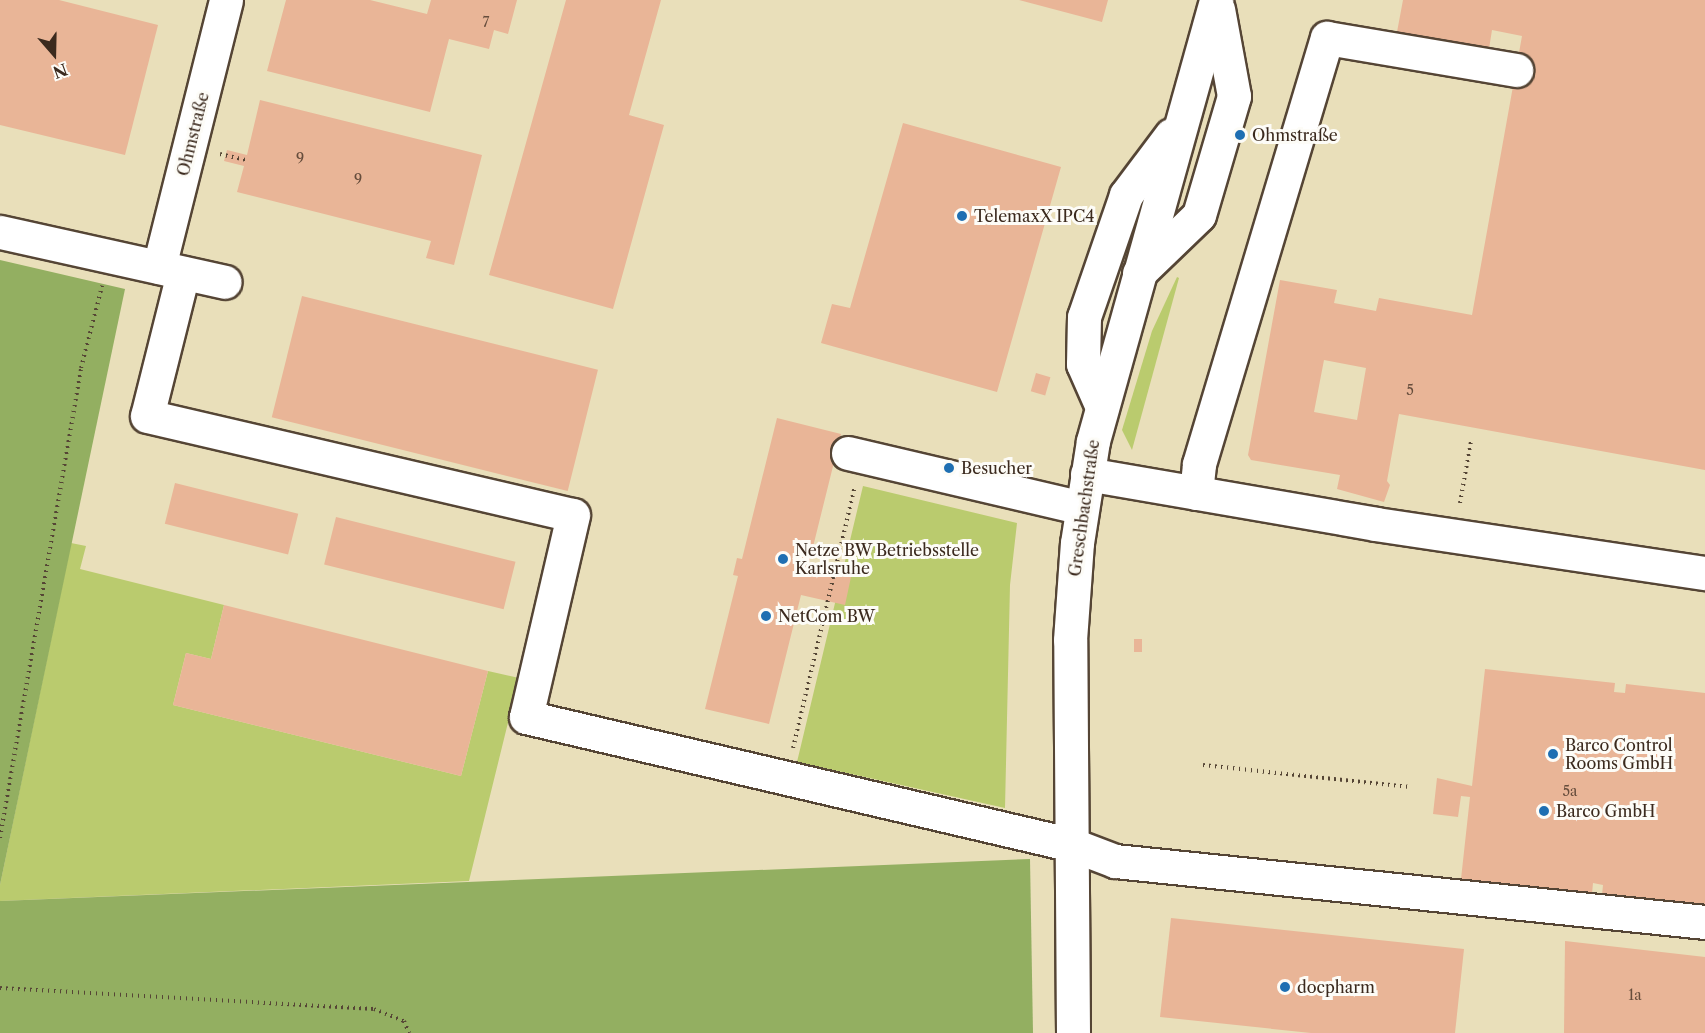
<!DOCTYPE html>
<html>
<head>
<meta charset="utf-8">
<style>
	body { margin:0 }
	#map { position:relative; width:1705px; height:1033px; overflow:hidden; background:#e9dfba; font-family:"Libre Caslon Text",serif }
	div>[style] { position:absolute }
	[style*='--x'] { left:calc(var(--x)*1px); top:calc(var(--y)*1px); width:calc(var(--w)*1px); rotate:calc(var(--a)*1deg) }
	.green>* { inset:0; background:#bacb6e }
	.forest>* { inset:0; background:#93af61 }
	.building>* { inset:0; background:#e9b597; transform-origin:0 0 }
	.path>* { height:4px; margin-top:-2px; transform-origin:0; background:repeating-linear-gradient(90deg,#554535 0 1.5px,transparent 0 6px) }
	.roads { filter:drop-shadow(2px 0 #554535) drop-shadow(-2px 0 #554535) drop-shadow(0 2px #554535) drop-shadow(0 -2px #554535) }
	.minor>* { height:33px; margin:-16.5px; padding:0 16.5px; transform-origin:16.5px; border-radius:16.5px; background:#fff }
	.dots>* { width:16px; height:16px; translate:-50% -50%; box-sizing:border-box; border:3px solid #fdfcf7; border-radius:50% }
	span { translate:-50% -50%; white-space:nowrap; text-align:center; line-height:1.15; -webkit-text-stroke:6px #fdfcf7; paint-order:stroke }
	.number-label { font-size:14px; color:#664d3c }
	.number-label span { -webkit-text-stroke-width:0 }
	.street-label { font-size:16px; color:#3b2a1e }
	.poi-label { font-size:16px; color:#3b2a1e }
	.left { translate:0 -50%; text-align:left }
	.north { position:absolute; left:24px; top:24px; width:60px; height:60px; -webkit-text-stroke:4px #fdfcf7; paint-order:stroke; rotate:160deg; font-size:16px; font-weight:700; line-height:24px; text-align:center; color:#3b2a1e }
	.north::after { content:''; display:block; margin:auto; width:21px; height:27px; background:#3b2a1e; clip-path:polygon(50% 0,100% 100%,50% 72%,0 100%) }
</style>
</head>
<body>
<div id="map">
	<div class="green">
		<div style="clip-path:polygon(1177px 277px,1179px 278px,1132px 450px,1122px 430px,1152px 331px)"></div>
		<div style="clip-path:polygon(863px 486px,1017px 523px,1010px 585px,1005px 808px,797px 762px)"></div>
		<div style="clip-path:polygon(71px 543px,86px 546px,80px 569px,224px 605px,211px 659px,186px 653px,173px 705px,461px 776px,488px 671px,519px 678px,469px 881px,0 901px,0 885px)"></div>
	</div>
	<div class="forest">
		<div style="clip-path:polygon(0 260px,125px 289px,0 885px)"></div>
		<div style="clip-path:polygon(1030px 859px,1033px 1033px,0 1033px,0 901px)"></div>
	</div>
	<div class="building">
		<div style="clip-path:polygon(0 0,59px 0,158px 25px,125px 155px,0 125px)"></div>
		<div style="clip-path:polygon(286px 0,370px 0,427px 14px,431px 0,517px 0,508px 34px,494px 30px,489px 49px,449px 39px,430px 112px,267px 71px)"></div>
		<div style="clip-path:polygon(566px 0,661px 0,629px 115px,664px 125px,613px 309px,489px 275px)"></div>
		<div style="clip-path:polygon(1019px 0,1108px 0,1102px 22px)"></div>
		<div style="clip-path:polygon(evenodd,1403px 0,1705px 0,1705px 470px,1399px 414px,1387px 481px,1390px 485px,1384px 502px,1337px 489px,1340px 475px,1251px 460px,1248px 455px,1280px 280px,1337px 290px,1334px 303px,1376px 311px,1379px 298px,1472px 315px,1522px 36px,1492px 30px,1489px 49px,1397px 32px,1403px 0,1324px 360px,1366px 368px,1357px 420px,1314px 412px,1324px 360px)"></div>
		<div style="clip-path:polygon(260px 100px,482px 155px,454px 265px,426px 258px,431px 241px,237px 192px,244px 166px,224px 161px,227px 150px,247px 155px)"></div>
		<div style="clip-path:polygon(903px 123px,1061px 167px,997px 392px,821px 343px,832px 304px,850px 308px)"></div>
		<div style="left:302px;top:296px;width:305px;height:125px;rotate:14deg"></div>
		<div style="left:1036px;top:373px;width:15px;height:19px;rotate:16deg"></div>
		<div style="clip-path:polygon(777px 418px,841px 434px,808px 567px,851px 577px,845px 605px,801px 595px,769px 724px,705px 709px,738px 576px,733px 575px,737px 558px,742px 559px)"></div>
		<div style="left:175px;top:483px;width:127px;height:42px;rotate:14deg"></div>
		<div style="left:336px;top:517px;width:185px;height:49px;rotate:14deg"></div>
		<div style="clip-path:polygon(224px 605px,488px 671px,461px 776px,173px 705px,186px 653px,211px 659px)"></div>
		<div style="left:1134px;top:639px;width:8px;height:13px"></div>
		<div style="clip-path:polygon(1485px 669px,1615px 683px,1614px 692px,1625px 693px,1626px 684px,1705px 693px,1705px 906px,1602px 895px,1603px 885px,1593px 883px,1592px 894px,1461px 879px,1470px 797px,1461px 796px,1458px 817px,1433px 814px,1437px 778px,1472px 786px)"></div>
		<div style="clip-path:polygon(1171px 918px,1464px 949px,1455px 1033px,1311px 1033px,1160px 1017px)"></div>
		<div style="clip-path:polygon(1565px 941px,1705px 957px,1705px 1033px,1564px 1033px)"></div>
	</div>
	<div class="path">
		<div style="--x:220;--y:154;--w:26;--a:13"></div>
		<div style="--x:1460;--y:503;--w:63;--a:-79.9"></div>
		<div style="--x:793;--y:748;--w:269;--a:-76.7"></div>
		<div style="--x:1203;--y:765;--w:208;--a:6.1"></div>
		<div style="--x:0;--y:838;--w:477;--a:-80.2"></div>
		<div style="--x:81;--y:368;--w:85;--a:-75.6"></div>
		<div style="--x:0;--y:988;--w:375;--a:3.2"></div>
		<div style="--x:374;--y:1009;--w:32;--a:22"></div>
		<div style="--x:404;--y:1021;--w:13;--a:67"></div>
	</div>
	<div class="roads">
		<div class="minor">
			<div style="--x:0;--y:232;--w:230;--a:12.5"></div>
			<div style="--x:159;--y:267;--w:275;--a:-75.9"></div>
			<div style="--x:183;--y:273;--w:147;--a:104.1"></div>
			<div style="--x:147;--y:416;--w:437;--a:13.1"></div>
			<div style="--x:573;--y:515;--w:207;--a:103.1"></div>
			<div style="--x:526;--y:717;--w:562;--a:13.17"></div>
			<div style="--x:1073;--y:845;--w:45;--a:20.9"></div>
			<div style="--x:1115;--y:861;--w:593;--a:5.9"></div>
			<div style="--x:1139;--y:273;--w:83;--a:-44"></div>
			<div style="--x:1199;--y:215;--w:124;--a:-73.6"></div>
			<div style="--x:1234;--y:96;--w:88;--a:-100.4"></div>
			<div style="--x:1102;--y:407;--w:47;--a:-113.8"></div>
			<div style="--x:1083;--y:364;--w:47;--a:-88.8"></div>
			<div style="--x:1084;--y:317;--w:129;--a:-71"></div>
			<div style="--x:1126;--y:195;--w:75;--a:-53.1"></div>
			<div style="--x:848;--y:453;--w:240;--a:13.2"></div>
			<div style="--x:1087;--y:474;--w:293;--a:9.8"></div>
			<div style="--x:1376;--y:524;--w:333;--a:8.5"></div>
			<div style="--x:1196;--y:493;--w:29;--a:-84"></div>
			<div style="--x:1199;--y:464;--w:445;--a:-73.3"></div>
			<div style="--x:1327;--y:38;--w:192;--a:9.6"></div>
			<div style="--x:1073;--y:1033;--w:393;--a:-90.4"></div>
			<div style="--x:1070;--y:640;--w:97;--a:-85.9"></div>
			<div style="--x:1077;--y:543;--w:103;--a:-81.1"></div>
			<div style="--x:1093;--y:441;--w:458;--a:-74.4"></div>
		</div>
	</div>
	<div class="dots">
		<div style="left:1240px;top:135px;background:#1f6fb2"></div>
		<div style="left:962px;top:216px;background:#1f6fb2"></div>
		<div style="left:949px;top:468px;background:#1f6fb2"></div>
		<div style="left:783px;top:559px;background:#1f6fb2"></div>
		<div style="left:766px;top:616px;background:#1f6fb2"></div>
		<div style="left:1553px;top:754px;background:#1f6fb2"></div>
		<div style="left:1544px;top:811px;background:#1f6fb2"></div>
		<div style="left:1285px;top:987px;background:#1f6fb2"></div>
	</div>
	<div class="number-label">
		<span style="left:486px;top:22px">7</span>
		<span style="left:300px;top:158px">9</span>
		<span style="left:358px;top:179px">9</span>
		<span style="left:1410px;top:390px">5</span>
		<span style="left:1570px;top:791px">5a</span>
		<span style="left:1635px;top:995px">1a</span>
	</div>
	<div class="street-label">
		<span style="left:193px;top:134px;rotate:-76deg">Ohmstraße</span>
		<span style="left:1084px;top:508px;rotate:-82deg">Greschbachstraße</span>
	</div>
	<div class="poi-label">
		<span class="left" style="left:1252px;top:135px">Ohmstraße</span>
		<span class="left" style="left:974px;top:216px">TelemaxX IPC4</span>
		<span class="left" style="left:961px;top:468px">Besucher</span>
		<span class="left" style="left:795px;top:559px">Netze BW Betriebsstelle<br>Karlsruhe</span>
		<span class="left" style="left:778px;top:616px">NetCom BW</span>
		<span class="left" style="left:1565px;top:754px">Barco Control<br>Rooms GmbH</span>
		<span class="left" style="left:1556px;top:811px">Barco GmbH</span>
		<span class="left" style="left:1297px;top:987px">docpharm</span>
	</div>
	<div class="north">N</div>
</div>
</body>
</html>
